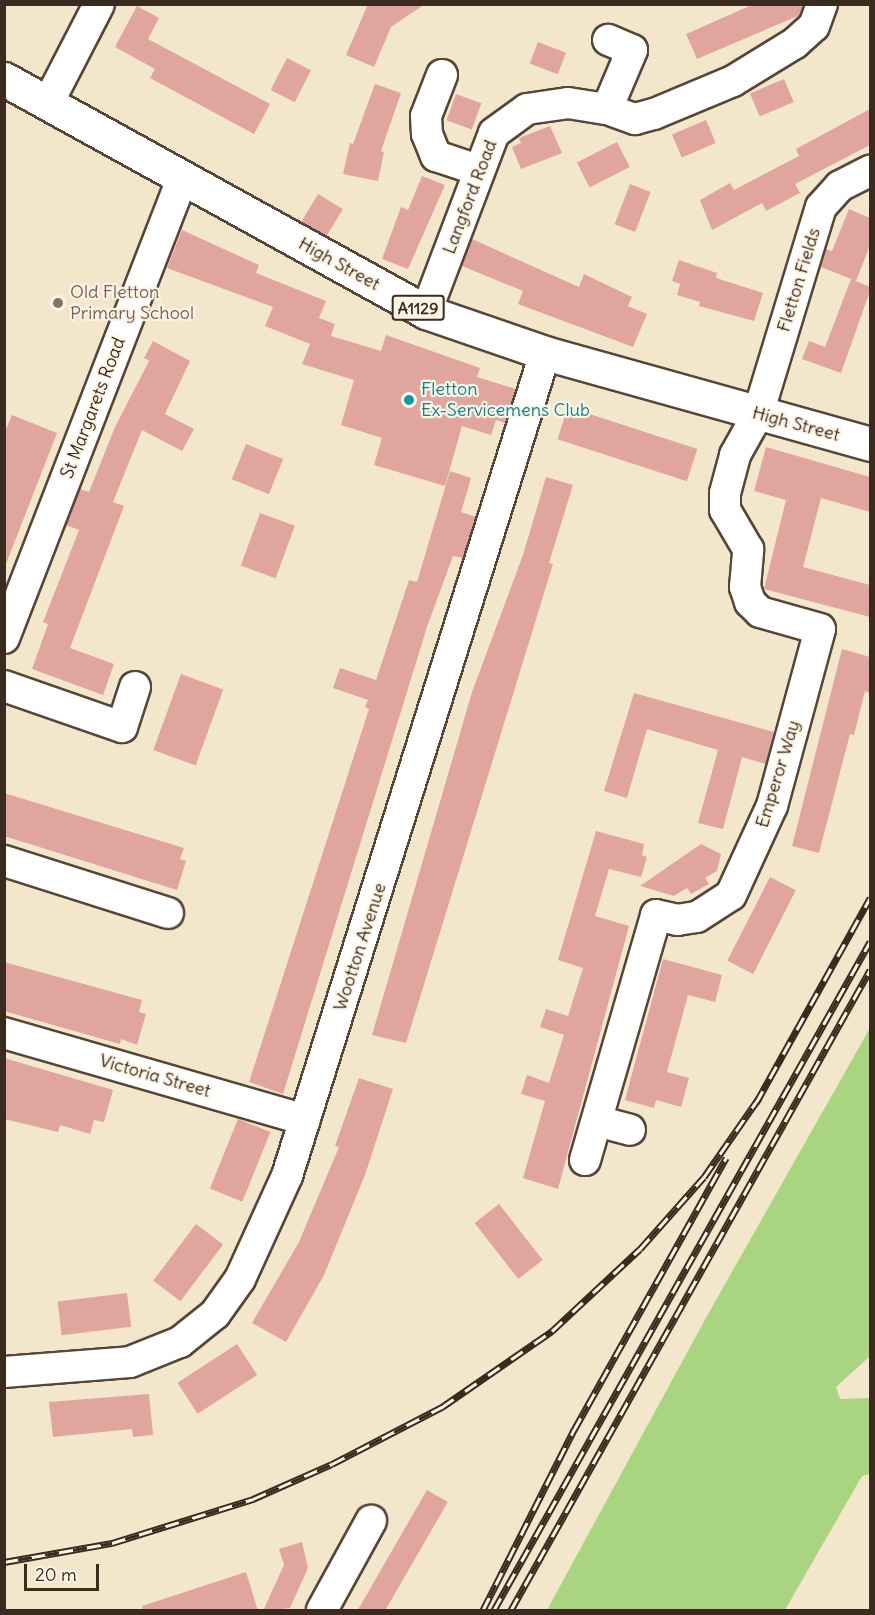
<!DOCTYPE html>
<html>
<head>
<meta charset="utf-8">
<style>
	body { margin:0 }
	#map { position:relative; width:875px; height:1615px; overflow:hidden; background:#f3e7cb; font-family:Delius,sans-serif }
	div>[style] { position:absolute }
	[style*='--x'] { left:calc(var(--x)*1px); top:calc(var(--y)*1px); width:calc(var(--w)*1px); rotate:calc(var(--a)*1deg) }
	.green>* { inset:0; background:#aad580 }
	.building>* { inset:0; background:#e1a59f; transform-origin:0 0 }
	.roads { filter:drop-shadow(2px 0 #574638) drop-shadow(-2px 0 #574638) drop-shadow(0 2px #574638) drop-shadow(0 -2px #574638) }
	.minor>* { height:30px; margin:-15px; padding:0 15px; transform-origin:15px; border-radius:15px; background:#fff }
	.primary>* { height:33px; margin:-16.5px; padding:0 16.5px; transform-origin:16.5px; border-radius:16.5px; background:#fff }
	.rail>* { height:7px; margin-top:-3.5px; transform-origin:0; background:repeating-linear-gradient(90deg,#fcf5e5 0 14px,#3b2a1e 0 28px); box-sizing:border-box; border-block:2px solid #3b2a1e }
	.dots>* { width:16px; height:16px; translate:-50% -50%; box-sizing:border-box; border:3px solid #fcf5e5; border-radius:50% }
	span { translate:-50% -50%; white-space:nowrap; text-align:center; line-height:1.15; -webkit-text-stroke:4.5px #fcf5e5; paint-order:stroke }
	.shield-label span { padding:2px 4px; background:#fcf5e5; border:2px solid; border-radius:4px; -webkit-text-stroke-width:0 }
	.shield-label { font-size:16px; color:#3b2a1e; font-weight:700 }
	.street-label { font-size:18px; color:#3b2a1e }
	.education-label { font-size:18px; color:#785e54 }
	.left { translate:0 -50%; text-align:left }
	.culture-label { font-size:18px; color:#0d838f }
	.frame { position:absolute; inset:0; border:6px solid #3b2a1e; pointer-events:none }
	.scale { position:absolute; left:24px; top:1564px; width:75px; height:27px; box-sizing:border-box; border:3px solid #3b2a1e; border-top:0; padding-left:8px; font-size:18px; line-height:21px; white-space:nowrap; color:#3b2a1e; -webkit-text-stroke:4px #fcf5e5; paint-order:stroke }
</style>
</head>
<body>
<div id="map">
	<div class="green">
		<div style="clip-path:polygon(870px 1028px,870px 1356px,836px 1387px,840px 1399px,870px 1398px,870px 1474px,862px 1476px,785px 1610px,547px 1610px,707px 1316px)"></div>
	</div>
	<div class="building">
		<div style="clip-path:polygon(368px 4px,425px 4px,391px 27px,374px 67px,346px 55px)"></div>
		<div style="clip-path:polygon(754px 4px,803px 4px,800px 15px,697px 59px,686px 34px)"></div>
		<div style="clip-path:polygon(137px 6px,159px 18px,148px 39px,270px 104px,254px 134px,150px 78px,155px 69px,115px 47px)"></div>
		<div style="left:538px;top:42px;width:30px;height:23px;rotate:21deg"></div>
		<div style="left:287px;top:58px;width:27px;height:36px;rotate:27deg"></div>
		<div style="left:784px;top:79px;width:25px;height:37px;rotate:67deg"></div>
		<div style="clip-path:polygon(375px 84px,401px 93px,381px 151px,384px 152px,378px 181px,343px 174px,350px 143px,353px 144px)"></div>
		<div style="left:456px;top:94px;width:27px;height:28px;rotate:20deg"></div>
		<div style="clip-path:polygon(870px 109px,870px 145px,795px 184px,800px 193px,766px 211px,762px 203px,712px 230px,700px 200px,730px 183px,734px 190px,799px 156px,796px 149px)"></div>
		<div style="left:706px;top:120px;width:25px;height:37px;rotate:67deg"></div>
		<div style="clip-path:polygon(550px 126px,562px 153px,521px 169px,512px 147px,521px 143px,519px 138px)"></div>
		<div style="left:617px;top:142px;width:28px;height:45px;rotate:63deg"></div>
		<div style="clip-path:polygon(422px 176px,445px 185px,408px 269px,382px 259px,401px 207px,408px 210px)"></div>
		<div style="left:630px;top:184px;width:22px;height:43px;rotate:21deg"></div>
		<div style="left:318px;top:194px;width:29px;height:33px;rotate:31deg"></div>
		<div style="clip-path:polygon(849px 209px,870px 218px,870px 245px,856px 281px,821px 267px,826px 249px,832px 251px)"></div>
		<div style="clip-path:polygon(182px 230px,259px 265px,256px 273px,326px 301px,319px 318px,335px 324px,331px 336px,381px 351px,386px 335px,480px 368px,477px 377px,516px 389px,505px 423px,496px 420px,491px 435px,462px 426px,445px 486px,374px 465px,382px 438px,341px 425px,354px 380px,302px 364px,310px 344px,265px 326px,273px 307px,167px 268px)"></div>
		<div style="clip-path:polygon(472px 239px,579px 287px,584px 274px,632px 297px,628px 306px,647px 314px,633px 347px,518px 304px,523px 291px,462px 266px)"></div>
		<div style="clip-path:polygon(679px 260px,717px 273px,716px 278px,763px 293px,754px 321px,699px 306px,700px 302px,677px 295px,680px 284px,672px 281px)"></div>
		<div style="clip-path:polygon(851px 279px,870px 287px,870px 291px,841px 373px,802px 359px,809px 341px,825px 347px)"></div>
		<div style="clip-path:polygon(153px 341px,190px 361px,165px 414px,194px 429px,182px 451px,142px 430px,113px 502px,124px 506px,70px 648px,114px 664px,103px 695px,32px 669px,48px 624px,43px 622px,79px 530px,66px 525px,80px 489px,89px 492px,115px 427px,149px 361px,144px 358px)"></div>
		<div style="left:568px;top:407px;width:136px;height:34px;rotate:18deg"></div>
		<div style="clip-path:polygon(12px 415px,57px 433px,6px 564px,4px 434px)"></div>
		<div style="left:246px;top:444px;width:40px;height:38px;rotate:22deg"></div>
		<div style="clip-path:polygon(766px 447px,870px 477px,870px 512px,821px 498px,803px 567px,870px 585px,870px 617px,764px 589px,786px 500px,754px 491px)"></div>
		<div style="clip-path:polygon(450px 471px,471px 478px,461px 512px,476px 517px,463px 558px,453px 556px,427px 627px,283px 1094px,249px 1082px,369px 709px,365px 707px,368px 700px,333px 688px,340px 668px,376px 680px,409px 580px,417px 582px)"></div>
		<div style="clip-path:polygon(546px 477px,573px 485px,549px 563px,553px 564px,406px 1043px,372px 1035px,472px 692px,523px 555px)"></div>
		<div style="left:260px;top:513px;width:37px;height:56px;rotate:20deg"></div>
		<div style="clip-path:polygon(842px 649px,870px 657px,870px 693px,865px 691px,854px 735px,850px 734px,819px 853px,792px 846px)"></div>
		<div style="left:181px;top:674px;width:45px;height:81px;rotate:20deg"></div>
		<div style="clip-path:polygon(634px 693px,774px 732px,766px 764px,742px 757px,723px 829px,698px 823px,718px 750px,647px 729px,627px 798px,604px 791px)"></div>
		<div style="clip-path:polygon(4px 793px,184px 848px,180px 859px,186px 861px,177px 890px,4px 836px)"></div>
		<div style="clip-path:polygon(596px 831px,644px 844px,642px 855px,647px 857px,641px 877px,609px 869px,595px 916px,629px 926px,558px 1189px,523px 1178px,545px 1101px,521px 1094px,527px 1075px,549px 1083px,564px 1035px,540px 1027px,546px 1009px,568px 1016px,583px 968px,558px 960px)"></div>
		<div style="clip-path:polygon(701px 844px,721px 854px,717px 871px,705px 878px,709px 884px,691px 894px,687px 888px,674px 896px,640px 886px)"></div>
		<div style="left:770px;top:877px;width:29px;height:94px;rotate:27deg"></div>
		<div style="clip-path:polygon(663px 959px,722px 975px,715px 1002px,688px 995px,667px 1072px,689px 1078px,681px 1107px,656px 1100px,654px 1108px,625px 1100px)"></div>
		<div style="clip-path:polygon(4px 962px,142px 1000px,139px 1012px,146px 1014px,137px 1045px,121px 1039px,120px 1044px,4px 1011px)"></div>
		<div style="clip-path:polygon(4px 1058px,113px 1090px,104px 1122px,94px 1120px,90px 1134px,60px 1125px,58px 1132px,4px 1119px)"></div>
		<div style="clip-path:polygon(359px 1078px,393px 1089px,365px 1175px,324px 1275px,286px 1342px,252px 1323px,299px 1242px,339px 1147px,335px 1146px)"></div>
		<div style="left:238px;top:1119px;width:35px;height:75px;rotate:22deg"></div>
		<div style="left:499px;top:1204px;width:71px;height:31px;rotate:52deg"></div>
		<div style="left:196px;top:1224px;width:34px;height:71px;rotate:37deg"></div>
		<div style="left:127px;top:1293px;width:34px;height:70px;rotate:83deg"></div>
		<div style="left:237px;top:1344px;width:37px;height:71px;rotate:57deg"></div>
		<div style="clip-path:polygon(149px 1394px,153px 1435px,133px 1437px,132px 1429px,53px 1437px,49px 1402px)"></div>
		<div style="left:427px;top:1490px;width:24px;height:139px;rotate:30deg"></div>
		<div style="clip-path:polygon(302px 1542px,308px 1568px,290px 1608px,263px 1611px,284px 1565px,279px 1549px)"></div>
		<div style="clip-path:polygon(246px 1572px,258px 1611px,143px 1611px,142px 1606px)"></div>
	</div>
	<div class="roads">
		<div class="minor">
			<div style="--x:442;--y:75;--w:44;--a:111.3"></div>
			<div style="--x:426;--y:116;--w:18;--a:87"></div>
			<div style="--x:427;--y:134;--w:24;--a:68"></div>
			<div style="--x:436;--y:156;--w:44;--a:18.4"></div>
			<div style="--x:48;--y:103;--w:111;--a:-62.7"></div>
			<div style="--x:607;--y:109;--w:64;--a:-67"></div>
			<div style="--x:632;--y:50;--w:26;--a:-157"></div>
			<div style="--x:426;--y:312;--w:191;--a:-69.2"></div>
			<div style="--x:494;--y:133;--w:41;--a:-36"></div>
			<div style="--x:527;--y:109;--w:41;--a:-8.3"></div>
			<div style="--x:568;--y:103;--w:39;--a:9"></div>
			<div style="--x:607;--y:109;--w:30;--a:20"></div>
			<div style="--x:635;--y:119;--w:20;--a:-15"></div>
			<div style="--x:654;--y:114;--w:86;--a:-22.7"></div>
			<div style="--x:733;--y:81;--w:73;--a:-31.5"></div>
			<div style="--x:795;--y:43;--w:25;--a:-42"></div>
			<div style="--x:814;--y:26;--w:23;--a:-70"></div>
			<div style="--x:4;--y:638;--w:493;--a:-68.8"></div>
			<div style="--x:4;--y:686;--w:125;--a:19.2"></div>
			<div style="--x:122;--y:727;--w:42;--a:-72"></div>
			<div style="--x:4;--y:861;--w:172;--a:17.6"></div>
			<div style="--x:4;--y:1033;--w:313;--a:16.1"></div>
			<div style="--x:597;--y:1121;--w:34;--a:15"></div>
			<div style="--x:585;--y:1160;--w:255;--a:-73.8"></div>
			<div style="--x:656;--y:915;--w:22;--a:13"></div>
			<div style="--x:677;--y:920;--w:20;--a:-9"></div>
			<div style="--x:697;--y:917;--w:40;--a:-32.9"></div>
			<div style="--x:731;--y:895;--w:98;--a:-65.3"></div>
			<div style="--x:772;--y:806;--w:183;--a:-74.8"></div>
			<div style="--x:820;--y:629;--w:62;--a:-164.2"></div>
			<div style="--x:760;--y:612;--w:14;--a:-135"></div>
			<div style="--x:750;--y:602;--w:16;--a:-108"></div>
			<div style="--x:745;--y:587;--w:38;--a:-85"></div>
			<div style="--x:748;--y:549;--w:45;--a:-120.5"></div>
			<div style="--x:725;--y:510;--w:17;--a:-90"></div>
			<div style="--x:725;--y:493;--w:39;--a:-75"></div>
			<div style="--x:735;--y:455;--w:47;--a:-60.7"></div>
			<div style="--x:758;--y:414;--w:216;--a:-73.1"></div>
			<div style="--x:821;--y:207;--w:28;--a:-48"></div>
			<div style="--x:840;--y:186;--w:34;--a:-27"></div>
			<div style="--x:4;--y:1372;--w:126;--a:-4.5"></div>
			<div style="--x:130;--y:1362;--w:54;--a:-21.8"></div>
			<div style="--x:180;--y:1342;--w:45;--a:-38.7"></div>
			<div style="--x:215;--y:1314;--w:43;--a:-54.5"></div>
			<div style="--x:240;--y:1279;--w:113;--a:-65.5"></div>
			<div style="--x:287;--y:1176;--w:862;--a:-72.59"></div>
			<div style="--x:322;--y:1610;--w:102;--a:-61.2"></div>
		</div>
		<div class="primary">
			<div style="--x:4;--y:79;--w:482;--a:28.9"></div>
			<div style="--x:426;--y:312;--w:126;--a:19"></div>
			<div style="--x:545;--y:353;--w:337;--a:15.6"></div>
		</div>
	</div>
	<div class="rail">
		<div style="--x:756;--y:1103;--w:235;--a:-60.9"></div>
		<div style="--x:4;--y:1562;--w:110;--a:-10"></div>
		<div style="--x:112;--y:1543;--w:148;--a:-17.3"></div>
		<div style="--x:253;--y:1499;--w:86;--a:-23.9"></div>
		<div style="--x:332;--y:1464;--w:124;--a:-27.4"></div>
		<div style="--x:442;--y:1407;--w:134;--a:-34.6"></div>
		<div style="--x:552;--y:1331;--w:120;--a:-43"></div>
		<div style="--x:640;--y:1249;--w:96;--a:-48.4"></div>
		<div style="--x:704;--y:1177;--w:96;--a:-55.2"></div>
		<div style="--x:483;--y:1610;--w:202;--a:-63.2"></div>
		<div style="--x:574;--y:1430;--w:312;--a:-60.8"></div>
		<div style="--x:494;--y:1610;--w:767;--a:-60.63"></div>
		<div style="--x:511;--y:1610;--w:734;--a:-60.71"></div>
	</div>
	<div class="dots">
		<div style="left:58px;top:303px;background:#8d6e63"></div>
		<div style="left:409px;top:400px;background:#0f9aa8"></div>
	</div>
	<div class="shield-label">
		<span style="left:418px;top:308px">A1129</span>
	</div>
	<div class="street-label">
		<span style="left:470px;top:197px;rotate:-69deg">Langford Road</span>
		<span style="left:339px;top:264px;rotate:29deg">High Street</span>
		<span style="left:799px;top:280px;rotate:-73deg">Fletton Fields</span>
		<span style="left:93px;top:408px;rotate:-69deg">St Margarets Road</span>
		<span style="left:796px;top:424px;rotate:15deg">High Street</span>
		<span style="left:778px;top:774px;rotate:-73deg">Emperor Way</span>
		<span style="left:360px;top:947px;rotate:-72deg">Wootton Avenue</span>
		<span style="left:155px;top:1076px;rotate:16deg">Victoria Street</span>
	</div>
	<div class="education-label">
		<span class="left" style="left:70px;top:303px">Old Fletton<br>Primary School</span>
	</div>
	<div class="culture-label">
		<span class="left" style="left:421px;top:400px">Fletton<br>Ex-Servicemens Club</span>
	</div>
	<div class="frame"></div>
	<div class="scale">20 m</div>
</div>
</body>
</html>
